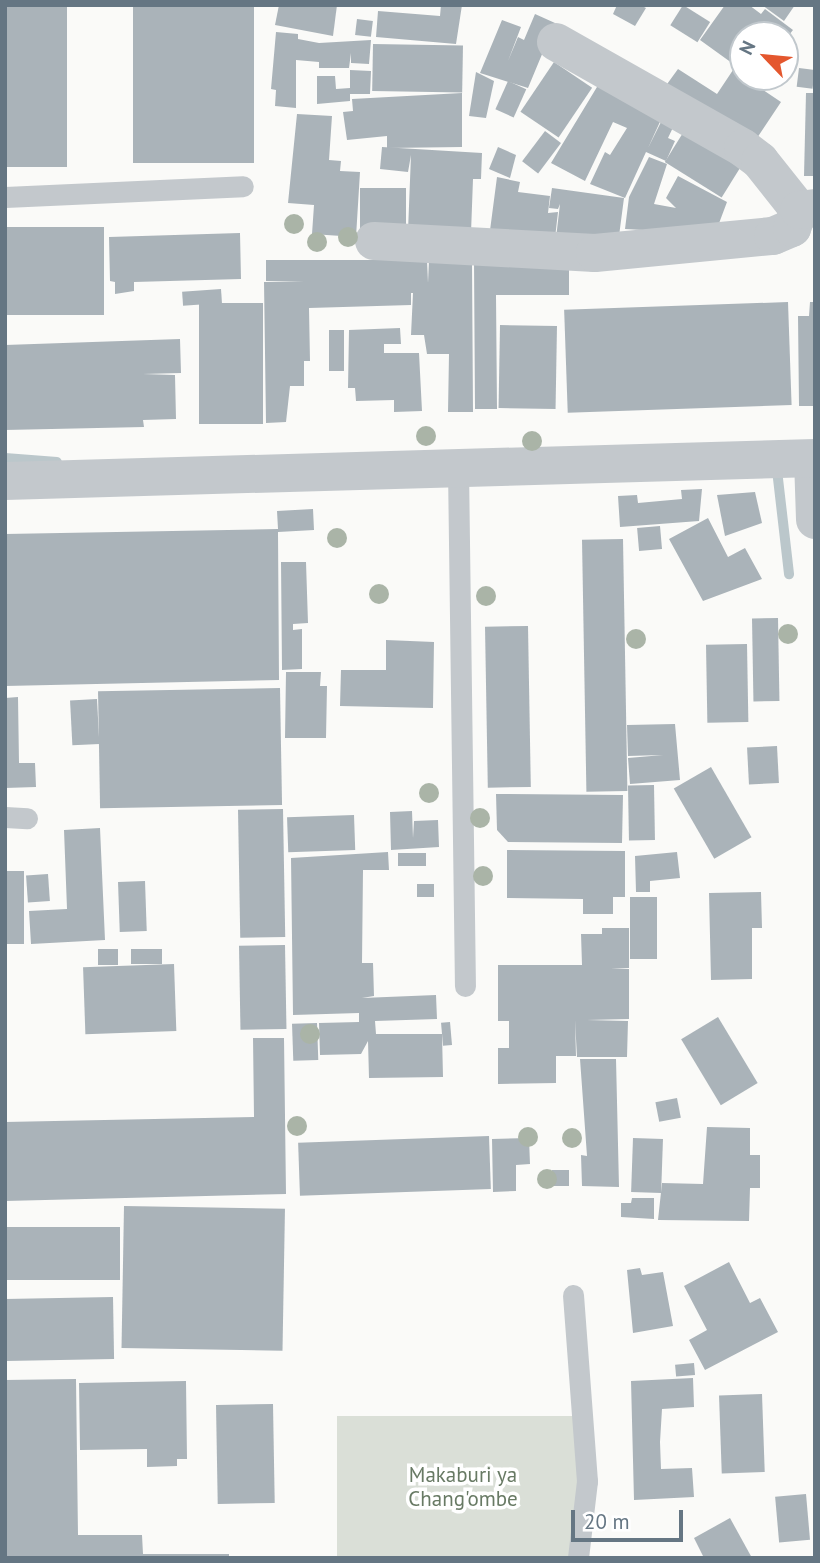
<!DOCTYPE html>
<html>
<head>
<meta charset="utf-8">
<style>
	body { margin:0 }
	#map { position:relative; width:820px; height:1563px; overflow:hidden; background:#fafaf8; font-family:"PT Sans",sans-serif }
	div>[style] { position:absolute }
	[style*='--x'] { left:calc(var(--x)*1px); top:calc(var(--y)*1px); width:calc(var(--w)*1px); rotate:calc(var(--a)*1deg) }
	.green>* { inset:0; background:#dadfd7; transform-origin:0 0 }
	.stream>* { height:10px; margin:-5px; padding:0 5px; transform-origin:5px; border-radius:5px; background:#bbc7cb }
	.building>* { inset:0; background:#aab3b9; transform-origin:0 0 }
	.service>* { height:21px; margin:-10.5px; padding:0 10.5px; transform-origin:10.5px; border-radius:10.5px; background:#c3c8cc }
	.minor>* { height:38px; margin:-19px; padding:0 19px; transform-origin:19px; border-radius:19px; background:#c3c8cc }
	.trees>* { width:20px; height:20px; margin:-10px; border-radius:50%; background:#aab4a7 }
	span { translate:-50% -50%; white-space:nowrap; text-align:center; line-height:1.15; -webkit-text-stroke:7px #fff; paint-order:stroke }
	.park-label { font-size:21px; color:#687a64 }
	.frame { position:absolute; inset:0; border:7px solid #657683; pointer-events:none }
	.north { position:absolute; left:729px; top:21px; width:70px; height:70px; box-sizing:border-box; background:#fff; border:2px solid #c1c8cd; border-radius:50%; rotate:296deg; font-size:19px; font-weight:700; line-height:28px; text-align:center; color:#657683 }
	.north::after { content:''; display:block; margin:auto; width:24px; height:32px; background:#e4572e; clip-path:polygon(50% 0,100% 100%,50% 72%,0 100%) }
	.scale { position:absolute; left:571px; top:1510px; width:112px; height:32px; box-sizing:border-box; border:4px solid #657683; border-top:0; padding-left:9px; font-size:21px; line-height:24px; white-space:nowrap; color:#657683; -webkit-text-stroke:5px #fff; paint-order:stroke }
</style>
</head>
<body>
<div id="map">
	<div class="green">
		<div style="left:337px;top:1416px;width:244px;height:143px"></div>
	</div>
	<div class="stream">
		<div style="--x:5;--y:458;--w:52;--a:4.4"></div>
		<div style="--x:773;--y:470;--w:4;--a:0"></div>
		<div style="--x:777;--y:470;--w:105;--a:83.4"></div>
	</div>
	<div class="building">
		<div style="left:5px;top:5px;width:62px;height:162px"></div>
		<div style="left:133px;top:5px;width:121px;height:158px"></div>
		<div style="clip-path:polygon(279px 5px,337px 5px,333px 36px,275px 25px)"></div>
		<div style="clip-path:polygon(441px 5px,462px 5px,456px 44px,376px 37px,378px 11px,440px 16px)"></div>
		<div style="clip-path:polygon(617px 5px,640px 5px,646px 8px,635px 26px,613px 14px)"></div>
		<div style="left:683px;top:5px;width:32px;height:24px;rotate:32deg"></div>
		<div style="clip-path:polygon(725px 5px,749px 5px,761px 14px,765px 9px,793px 30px,785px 40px,785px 35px,743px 35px,743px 71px,700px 40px)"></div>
		<div style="clip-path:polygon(762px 5px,795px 5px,784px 21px)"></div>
		<div style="clip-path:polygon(535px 14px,555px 23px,528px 88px,480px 73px,502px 20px,521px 27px,508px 61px,518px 37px,524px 40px)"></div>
		<div style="left:357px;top:19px;width:16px;height:16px;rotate:7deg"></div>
		<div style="clip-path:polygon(276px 32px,298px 34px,298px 39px,319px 43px,371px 40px,369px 64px,351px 63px,351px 53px,349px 68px,319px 68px,319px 62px,296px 60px,296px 108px,275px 106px,276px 90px,271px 89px)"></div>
		<div style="left:373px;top:44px;width:90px;height:47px;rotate:1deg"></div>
		<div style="left:554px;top:62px;width:46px;height:60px;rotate:34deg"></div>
		<div style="left:799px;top:68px;width:16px;height:19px;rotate:7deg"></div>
		<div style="clip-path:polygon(678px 69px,717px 94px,733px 70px,781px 102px,749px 150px,662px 91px)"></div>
		<div style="clip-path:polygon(350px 70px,371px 71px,370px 94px,350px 94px,350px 101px,317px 104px,317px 76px,335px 76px,336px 89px,350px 88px)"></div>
		<div style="clip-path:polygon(476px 72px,494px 81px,486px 118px,469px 116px)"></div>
		<div style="clip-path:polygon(751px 77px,767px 77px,761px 85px)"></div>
		<div style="left:508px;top:81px;width:20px;height:31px;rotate:24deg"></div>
		<div style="clip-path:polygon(600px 82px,664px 113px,648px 148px,664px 116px,677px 119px,668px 138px,675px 141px,666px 161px,646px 152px,625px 198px,590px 184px,605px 152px,610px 155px,627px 128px,613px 122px,585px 181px,551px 163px)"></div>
		<div style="clip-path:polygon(462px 93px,462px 147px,387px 148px,387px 136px,347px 140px,343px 112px,353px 111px,352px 99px)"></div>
		<div style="clip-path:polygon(806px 93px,815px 93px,815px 176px,804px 176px)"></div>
		<div style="clip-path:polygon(297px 114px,332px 116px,329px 160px,341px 161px,340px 171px,360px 172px,356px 237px,312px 234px,314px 205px,288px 203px)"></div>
		<div style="left:686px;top:128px;width:67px;height:40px;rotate:32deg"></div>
		<div style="left:545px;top:131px;width:20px;height:38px;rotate:37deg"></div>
		<div style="clip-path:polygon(382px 147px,482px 153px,481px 179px,473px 179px,471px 233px,408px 231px,411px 155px,408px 172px,380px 169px)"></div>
		<div style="clip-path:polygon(498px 147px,516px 155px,510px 178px,489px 169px)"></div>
		<div style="clip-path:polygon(649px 157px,667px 164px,654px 204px,676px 208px,666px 198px,678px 176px,727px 202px,715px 234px,625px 229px,629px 197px)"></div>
		<div style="clip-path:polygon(497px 177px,520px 182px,518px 192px,550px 196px,548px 213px,558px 212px,555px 238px,489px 238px)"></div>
		<div style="left:360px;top:188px;width:46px;height:47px"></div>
		<div style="clip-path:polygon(552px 188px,624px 198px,619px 236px,556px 238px,560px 204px,558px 209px,549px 208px)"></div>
		<div style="left:104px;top:227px;width:88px;height:99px;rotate:90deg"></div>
		<div style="clip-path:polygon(240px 233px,241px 279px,134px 282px,134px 291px,115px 294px,115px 282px,110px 281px,109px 237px)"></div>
		<div style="clip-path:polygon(266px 260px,427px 260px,428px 283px,429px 260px,472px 262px,473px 412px,448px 412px,449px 354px,427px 354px,424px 335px,411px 335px,413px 293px,427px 293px,411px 293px,411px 305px,309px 308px,310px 361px,304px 361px,304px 386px,290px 386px,286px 422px,266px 423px,264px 282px,304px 282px,266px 281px)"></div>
		<div style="clip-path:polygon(474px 261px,569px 262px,569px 295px,496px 295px,497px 409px,475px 409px)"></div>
		<div style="left:221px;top:289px;width:14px;height:39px;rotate:86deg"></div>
		<div style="left:788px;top:302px;width:103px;height:224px;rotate:88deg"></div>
		<div style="clip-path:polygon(810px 302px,815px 302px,815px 406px,799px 406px,798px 316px,809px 316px)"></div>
		<div style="left:263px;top:303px;width:121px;height:64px;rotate:90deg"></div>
		<div style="left:500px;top:325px;width:57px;height:83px;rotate:1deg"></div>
		<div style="clip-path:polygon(400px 328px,401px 344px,384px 344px,384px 353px,419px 353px,422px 411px,394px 412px,394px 400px,356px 401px,355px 388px,348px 388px,349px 330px)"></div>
		<div style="left:329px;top:330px;width:15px;height:41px"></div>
		<div style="clip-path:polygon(180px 339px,181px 373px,143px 374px,175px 375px,176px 419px,143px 420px,144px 427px,5px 430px,5px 345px)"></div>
		<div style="clip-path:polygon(702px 489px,699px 521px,620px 527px,618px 496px,637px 495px,638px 503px,682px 499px,681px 490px)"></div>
		<div style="clip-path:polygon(755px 492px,762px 523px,725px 536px,717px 495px)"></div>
		<div style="clip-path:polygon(313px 509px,314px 530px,278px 532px,279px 680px,5px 686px,5px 534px,278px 529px,277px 511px)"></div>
		<div style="clip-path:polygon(708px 518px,728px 557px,745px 548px,762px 579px,703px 601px,669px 539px)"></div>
		<div style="left:660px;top:526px;width:23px;height:23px;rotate:85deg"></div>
		<div style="left:623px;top:539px;width:252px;height:41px;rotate:89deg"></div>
		<div style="clip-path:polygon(281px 562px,306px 562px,308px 623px,293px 624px,293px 630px,302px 629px,302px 669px,282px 670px)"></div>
		<div style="left:778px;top:618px;width:83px;height:26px;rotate:89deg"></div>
		<div style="left:528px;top:626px;width:161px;height:43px;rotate:89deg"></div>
		<div style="clip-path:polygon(386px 640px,434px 642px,433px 708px,340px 706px,341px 670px,386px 670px)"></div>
		<div style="left:747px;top:644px;width:78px;height:41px;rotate:89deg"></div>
		<div style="clip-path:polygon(286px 672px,321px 672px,320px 686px,327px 686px,326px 738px,285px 738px)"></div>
		<div style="left:280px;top:688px;width:117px;height:182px;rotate:89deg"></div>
		<div style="clip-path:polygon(18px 697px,19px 763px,35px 763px,36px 787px,5px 788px,5px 698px)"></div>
		<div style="left:97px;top:699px;width:45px;height:27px;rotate:87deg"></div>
		<div style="clip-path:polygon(675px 724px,680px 780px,630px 784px,628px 758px,663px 755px,628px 756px,627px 725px)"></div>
		<div style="left:777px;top:746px;width:37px;height:30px;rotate:87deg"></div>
		<div style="left:711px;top:767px;width:81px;height:43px;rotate:60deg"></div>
		<div style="left:654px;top:785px;width:55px;height:26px;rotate:89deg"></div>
		<div style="clip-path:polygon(496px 794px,623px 795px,622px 843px,508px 842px,497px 830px)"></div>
		<div style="left:283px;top:809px;width:128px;height:45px;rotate:89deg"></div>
		<div style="clip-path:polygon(412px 811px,413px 838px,414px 821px,438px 820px,439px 847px,391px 850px,390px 812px)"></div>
		<div style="left:354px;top:815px;width:35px;height:67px;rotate:88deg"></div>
		<div style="clip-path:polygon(100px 828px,105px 940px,31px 944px,29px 911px,67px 909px,64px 830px)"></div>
		<div style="clip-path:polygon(507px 850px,625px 851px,625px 897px,613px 897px,613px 914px,583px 914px,583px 899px,507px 898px)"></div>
		<div style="clip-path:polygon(388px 852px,389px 870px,363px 870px,362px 963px,373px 963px,374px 996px,362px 998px,436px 995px,437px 1019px,375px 1021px,376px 1034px,442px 1034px,443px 1077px,369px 1078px,368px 1041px,361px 1054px,320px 1055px,319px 1023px,359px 1022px,359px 1013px,293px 1015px,291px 858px)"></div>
		<div style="clip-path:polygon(677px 852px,680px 878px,650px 881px,650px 892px,636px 892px,635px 856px)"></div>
		<div style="left:398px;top:853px;width:28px;height:13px"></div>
		<div style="left:5px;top:871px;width:19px;height:73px"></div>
		<div style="left:48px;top:874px;width:27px;height:22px;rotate:86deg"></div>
		<div style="left:145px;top:881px;width:50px;height:27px;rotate:88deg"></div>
		<div style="left:434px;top:884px;width:13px;height:17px;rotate:90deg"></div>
		<div style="clip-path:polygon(761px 892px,762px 928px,752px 928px,752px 979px,711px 980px,709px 893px)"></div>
		<div style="left:630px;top:897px;width:27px;height:62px"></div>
		<div style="clip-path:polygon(602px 928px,629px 928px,629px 968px,611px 968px,629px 969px,629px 1019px,587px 1020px,628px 1021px,627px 1057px,577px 1057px,575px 1020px,576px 1056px,556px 1056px,556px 1083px,498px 1084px,498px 1048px,509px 1048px,509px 1021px,498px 1021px,498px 965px,582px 965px,581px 934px,602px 934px)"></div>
		<div style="left:285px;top:945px;width:84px;height:46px;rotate:89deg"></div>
		<div style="left:98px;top:949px;width:20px;height:16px"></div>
		<div style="left:131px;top:949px;width:31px;height:15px"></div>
		<div style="left:174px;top:964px;width:67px;height:91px;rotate:88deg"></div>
		<div style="left:718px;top:1017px;width:77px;height:43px;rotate:59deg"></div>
		<div style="left:450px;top:1022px;width:23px;height:9px;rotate:85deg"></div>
		<div style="left:317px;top:1023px;width:37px;height:25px;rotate:88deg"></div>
		<div style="clip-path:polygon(253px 1038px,284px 1038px,286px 1194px,5px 1201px,5px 1122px,254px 1117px)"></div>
		<div style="clip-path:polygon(580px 1059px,616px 1059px,619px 1187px,582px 1186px,581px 1155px,587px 1156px)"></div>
		<div style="left:677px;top:1098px;width:20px;height:22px;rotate:79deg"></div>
		<div style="clip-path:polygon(707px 1127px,750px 1128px,750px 1155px,760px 1155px,760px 1188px,750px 1188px,749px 1221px,658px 1220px,662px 1183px,703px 1184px)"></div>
		<div style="left:489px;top:1136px;width:53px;height:191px;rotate:88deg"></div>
		<div style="clip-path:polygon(529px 1138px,530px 1164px,516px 1165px,516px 1191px,493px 1192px,492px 1139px)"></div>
		<div style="left:633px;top:1138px;width:30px;height:54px;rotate:2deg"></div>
		<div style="left:569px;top:1170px;width:16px;height:17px;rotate:90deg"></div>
		<div style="clip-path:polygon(632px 1198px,654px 1198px,654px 1219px,621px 1217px,621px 1203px,631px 1203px)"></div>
		<div style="left:124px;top:1206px;width:161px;height:142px;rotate:1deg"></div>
		<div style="left:5px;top:1227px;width:115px;height:53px"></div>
		<div style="clip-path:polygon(729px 1262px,750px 1303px,760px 1298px,778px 1332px,705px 1370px,689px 1340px,707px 1330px,684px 1286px)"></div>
		<div style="clip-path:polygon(640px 1268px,642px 1275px,663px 1272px,673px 1326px,633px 1333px,627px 1270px)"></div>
		<div style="left:113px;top:1297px;width:62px;height:108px;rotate:89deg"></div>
		<div style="left:694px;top:1363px;width:12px;height:19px;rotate:85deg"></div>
		<div style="clip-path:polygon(693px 1378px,694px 1407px,662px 1409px,660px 1442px,661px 1469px,692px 1468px,694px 1497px,634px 1500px,631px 1381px)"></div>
		<div style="clip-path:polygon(76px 1379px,78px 1535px,142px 1535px,143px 1554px,229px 1554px,229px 1558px,5px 1558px,5px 1380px)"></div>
		<div style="clip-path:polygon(186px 1381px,187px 1459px,177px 1459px,177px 1466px,147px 1467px,147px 1449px,80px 1450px,79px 1383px)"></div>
		<div style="left:762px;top:1394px;width:78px;height:43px;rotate:88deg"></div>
		<div style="left:273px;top:1404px;width:99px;height:57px;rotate:89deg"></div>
		<div style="left:806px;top:1494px;width:46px;height:31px;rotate:85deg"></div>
		<div style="clip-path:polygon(730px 1518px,752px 1558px,704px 1558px,694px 1538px)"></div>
	</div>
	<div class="service">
		<div style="--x:5;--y:197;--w:238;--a:-2.6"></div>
		<div style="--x:458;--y:468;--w:518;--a:89.23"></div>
		<div style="--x:5;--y:817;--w:22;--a:3"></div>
		<div style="--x:573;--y:1295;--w:187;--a:85.7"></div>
		<div style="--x:587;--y:1481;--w:78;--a:96.7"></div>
	</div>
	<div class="minor">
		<div style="--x:556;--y:42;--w:215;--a:29.5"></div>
		<div style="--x:743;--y:148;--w:21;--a:37"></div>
		<div style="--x:760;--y:161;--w:63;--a:51.5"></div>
		<div style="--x:374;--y:241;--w:221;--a:3.1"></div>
		<div style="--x:595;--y:253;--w:179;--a:-5.5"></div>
		<div style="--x:773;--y:236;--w:21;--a:-23"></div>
		<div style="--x:792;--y:228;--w:19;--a:-69"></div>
		<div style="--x:799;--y:210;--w:16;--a:-7"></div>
		<div style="--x:813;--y:459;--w:61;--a:88.1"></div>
		<div style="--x:5;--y:481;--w:810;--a:-1.63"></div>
	</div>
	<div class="trees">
		<div style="left:294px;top:224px"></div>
		<div style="left:348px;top:237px"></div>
		<div style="left:317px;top:242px"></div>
		<div style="left:426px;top:436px"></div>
		<div style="left:532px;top:441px"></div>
		<div style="left:337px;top:538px"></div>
		<div style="left:379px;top:594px"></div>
		<div style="left:486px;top:596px"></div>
		<div style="left:788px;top:634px"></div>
		<div style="left:636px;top:639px"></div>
		<div style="left:429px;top:793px"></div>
		<div style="left:480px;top:818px"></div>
		<div style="left:483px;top:876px"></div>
		<div style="left:310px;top:1034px"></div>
		<div style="left:297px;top:1126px"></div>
		<div style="left:528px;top:1137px"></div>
		<div style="left:572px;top:1138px"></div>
		<div style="left:547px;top:1179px"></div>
	</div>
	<div class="park-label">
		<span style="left:463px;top:1487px">Makaburi ya<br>Chang'ombe</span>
	</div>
	<div class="frame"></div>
	<div class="north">N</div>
	<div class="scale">20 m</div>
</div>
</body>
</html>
